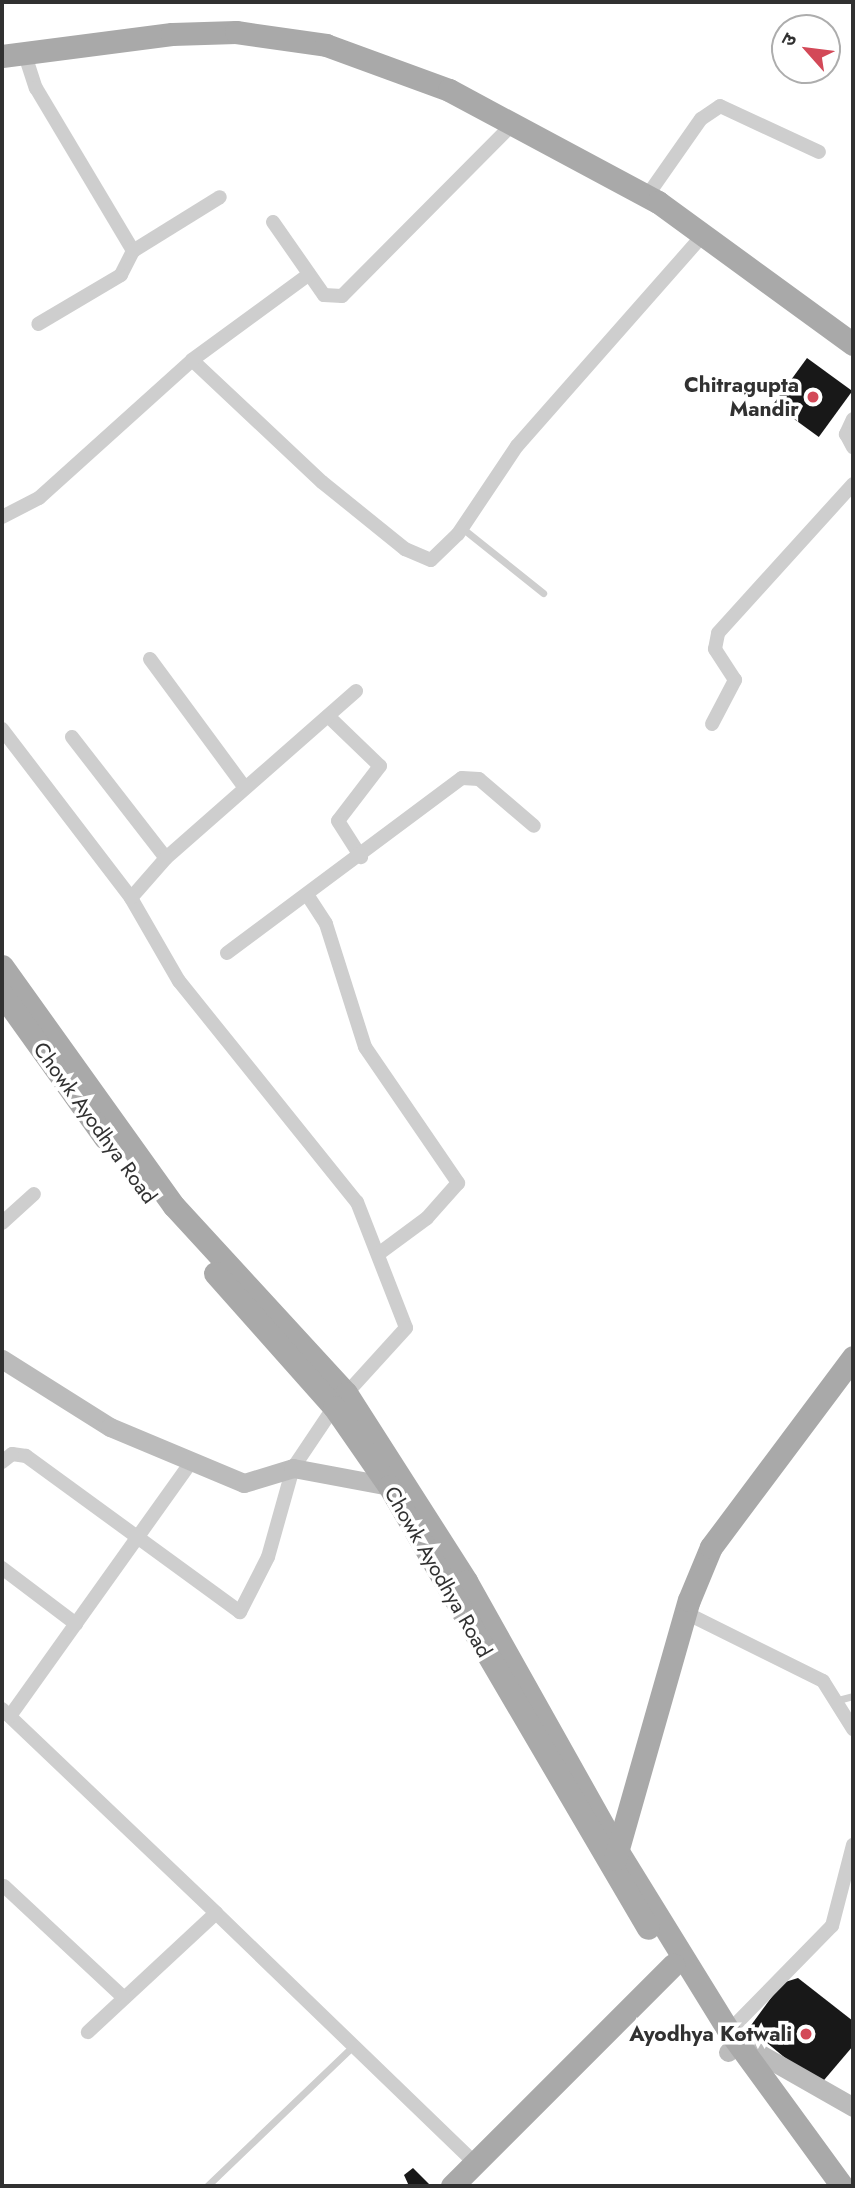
<!DOCTYPE html>
<html>
<head>
<meta charset="utf-8">
<style>
	body { margin:0 }
	#map { position:relative; width:855px; height:2188px; overflow:hidden; background:#fff; font-family:Jost,"Noto Sans Devanagari",sans-serif }
	div>[style] { position:absolute }
	[style*='--x'] { left:calc(var(--x)*1px); top:calc(var(--y)*1px); width:calc(var(--w)*1px); rotate:calc(var(--a)*1deg) }
	.building>* { inset:0; background:#181818; transform-origin:0 0 }
	.lane>* { height:7px; margin:-3.5px; padding:0 3.5px; transform-origin:3.5px; border-radius:3.5px; background:#cecece }
	.street>* { height:14px; margin:-7px; padding:0 7px; transform-origin:7px; border-radius:7px; background:#cecece }
	.secondary>* { height:19px; margin:-9.5px; padding:0 9.5px; transform-origin:9.5px; border-radius:9.5px; background:#bbb }
	.primary>* { height:23px; margin:-11.5px; padding:0 11.5px; transform-origin:11.5px; border-radius:11.5px; background:#a9a9a9 }
	.dots>* { width:19px; height:19px; translate:-50% -50%; box-sizing:border-box; border:4px solid #fff; border-radius:50% }
	span { translate:-50% -50%; white-space:nowrap; text-align:center; line-height:1.15; -webkit-text-stroke:7px #fff; paint-order:stroke }
	.poi-label { font-size:21px; color:#313131; font-weight:700 }
	.right { translate:-100% -50%; text-align:right }
	.street-label { font-size:21px; color:#313131 }
	.frame { position:absolute; inset:0; border:4px solid #313131; pointer-events:none }
	.north { position:absolute; left:771px; top:14px; width:70px; height:70px; box-sizing:border-box; background:#fff; border:2px solid #adadad; border-radius:50%; rotate:298deg; font-size:19px; font-weight:700; line-height:28px; text-align:center; color:#313131 }
	.north::after { content:''; display:block; margin:auto; width:24px; height:32px; background:#d34958; clip-path:polygon(50% 0,100% 100%,50% 72%,0 100%) }
</style>
</head>
<body>
<div id="map">
	<div class="building">
		<div style="left:807px;top:358px;width:56px;height:57px;rotate:36deg"></div>
		<div style="clip-path:polygon(798px 1978px,853px 2021px,853px 2046px,819px 2086px,749px 2028px,782px 1983px)"></div>
		<div style="clip-path:polygon(413px 2168px,431px 2186px,409px 2186px,404px 2175px)"></div>
	</div>
	<div class="lane">
		<div style="--x:462;--y:528;--w:104;--a:38.7"></div>
		<div style="--x:838;--y:1700;--w:16;--a:-15"></div>
		<div style="--x:207;--y:2186;--w:202;--a:-43.8"></div>
	</div>
	<div class="street">
		<div style="--x:24;--y:52;--w:38;--a:72"></div>
		<div style="--x:36;--y:88;--w:190;--a:59.2"></div>
		<div style="--x:133;--y:251;--w:27;--a:117"></div>
		<div style="--x:121;--y:275;--w:96;--a:149.4"></div>
		<div style="--x:647;--y:196;--w:94;--a:-55"></div>
		<div style="--x:701;--y:119;--w:23;--a:-34"></div>
		<div style="--x:720;--y:106;--w:109;--a:24.9"></div>
		<div style="--x:273;--y:222;--w:89;--a:55.1"></div>
		<div style="--x:324;--y:295;--w:18;--a:3"></div>
		<div style="--x:342;--y:296;--w:243;--a:-45.2"></div>
		<div style="--x:133;--y:251;--w:102;--a:-31.8"></div>
		<div style="--x:192;--y:360;--w:178;--a:43.2"></div>
		<div style="--x:322;--y:482;--w:107;--a:38.9"></div>
		<div style="--x:405;--y:549;--w:28;--a:23"></div>
		<div style="--x:431;--y:560;--w:37;--a:-44"></div>
		<div style="--x:458;--y:534;--w:106;--a:-56.2"></div>
		<div style="--x:517;--y:446;--w:281;--a:-48.6"></div>
		<div style="--x:853;--y:419;--w:17;--a:115"></div>
		<div style="--x:846;--y:434;--w:15;--a:62"></div>
		<div style="--x:2;--y:517;--w:42;--a:-27.2"></div>
		<div style="--x:39;--y:498;--w:206;--a:-42"></div>
		<div style="--x:192;--y:360;--w:144;--a:-36.2"></div>
		<div style="--x:150;--y:659;--w:160;--a:53.6"></div>
		<div style="--x:328;--y:716;--w:72;--a:43.9"></div>
		<div style="--x:380;--y:766;--w:69;--a:127.4"></div>
		<div style="--x:338;--y:821;--w:43;--a:57.4"></div>
		<div style="--x:712;--y:724;--w:50;--a:-62.4"></div>
		<div style="--x:735;--y:680;--w:37;--a:-123"></div>
		<div style="--x:715;--y:649;--w:16;--a:-79"></div>
		<div style="--x:718;--y:633;--w:201;--a:-47.8"></div>
		<div style="--x:2;--y:729;--w:213;--a:52.6"></div>
		<div style="--x:131;--y:898;--w:96;--a:60"></div>
		<div style="--x:179;--y:981;--w:284;--a:51.2"></div>
		<div style="--x:357;--y:1202;--w:135;--a:68.7"></div>
		<div style="--x:406;--y:1328;--w:107;--a:132.3"></div>
		<div style="--x:334;--y:1407;--w:73;--a:123.9"></div>
		<div style="--x:293;--y:1468;--w:92;--a:105.7"></div>
		<div style="--x:268;--y:1557;--w:62;--a:117"></div>
		<div style="--x:240;--y:1612;--w:265;--a:-143.9"></div>
		<div style="--x:26;--y:1456;--w:14;--a:-172"></div>
		<div style="--x:12;--y:1454;--w:13;--a:141"></div>
		<div style="--x:72;--y:737;--w:153;--a:52.2"></div>
		<div style="--x:308;--y:896;--w:33;--a:57"></div>
		<div style="--x:326;--y:924;--w:129;--a:72.4"></div>
		<div style="--x:365;--y:1047;--w:165;--a:55.6"></div>
		<div style="--x:458;--y:1183;--w:47;--a:131.5"></div>
		<div style="--x:427;--y:1218;--w:57;--a:143.5"></div>
		<div style="--x:131;--y:898;--w:53;--a:-48.8"></div>
		<div style="--x:166;--y:858;--w:253;--a:-41.3"></div>
		<div style="--x:227;--y:953;--w:293;--a:-36.7"></div>
		<div style="--x:462;--y:778;--w:17;--a:3"></div>
		<div style="--x:479;--y:779;--w:72;--a:40.5"></div>
		<div style="--x:2;--y:1223;--w:43;--a:-42.2"></div>
		<div style="--x:2;--y:1568;--w:93;--a:37.1"></div>
		<div style="--x:686;--y:1613;--w:153;--a:26.4"></div>
		<div style="--x:823;--y:1681;--w:57;--a:58"></div>
		<div style="--x:2;--y:1709;--w:296;--a:43.6"></div>
		<div style="--x:216;--y:1913;--w:175;--a:137.1"></div>
		<div style="--x:10;--y:1716;--w:312;--a:-54.5"></div>
		<div style="--x:4;--y:1886;--w:164;--a:43"></div>
		<div style="--x:216;--y:1913;--w:361;--a:44"></div>
		<div style="--x:729;--y:2031;--w:147;--a:-45.6"></div>
		<div style="--x:832;--y:1926;--w:84;--a:-75.5"></div>
	</div>
	<div class="secondary">
		<div style="--x:2;--y:1359;--w:128;--a:32.2"></div>
		<div style="--x:110;--y:1427;--w:145;--a:22.7"></div>
		<div style="--x:244;--y:1483;--w:51;--a:-17"></div>
		<div style="--x:293;--y:1468;--w:98;--a:10.6"></div>
		<div style="--x:728;--y:2052;--w:12;--a:-42"></div>
		<div style="--x:737;--y:2044;--w:11;--a:15"></div>
		<div style="--x:748;--y:2047;--w:121;--a:29.7"></div>
	</div>
	<div class="primary">
		<div style="--x:2;--y:56;--w:171;--a:-7.4"></div>
		<div style="--x:172;--y:34;--w:64;--a:-1.8"></div>
		<div style="--x:236;--y:32;--w:91;--a:8.2"></div>
		<div style="--x:326;--y:45;--w:131;--a:20.1"></div>
		<div style="--x:449;--y:90;--w:237;--a:28.2"></div>
		<div style="--x:658;--y:202;--w:241;--a:36.1"></div>
		<div style="--x:2;--y:966;--w:295;--a:54.4"></div>
		<div style="--x:174;--y:1206;--w:254;--a:47.4"></div>
		<div style="--x:346;--y:1393;--w:223;--a:57.4"></div>
		<div style="--x:466;--y:1581;--w:308;--a:60.7"></div>
		<div style="--x:617;--y:1850;--w:213;--a:58.3"></div>
		<div style="--x:729;--y:2031;--w:192;--a:53.9"></div>
		<div style="--x:2;--y:994;--w:177;--a:54.4"></div>
		<div style="--x:215;--y:1273;--w:179;--a:48.4"></div>
		<div style="--x:334;--y:1407;--w:96;--a:55.2"></div>
		<div style="--x:389;--y:1486;--w:512;--a:59.63"></div>
		<div style="--x:615;--y:1859;--w:269;--a:-74.1"></div>
		<div style="--x:689;--y:1600;--w:57;--a:-67.5"></div>
		<div style="--x:711;--y:1547;--w:237;--a:-53.2"></div>
		<div style="--x:452;--y:2186;--w:313;--a:-45"></div>
	</div>
	<div class="dots">
		<div style="left:813px;top:397px;background:#d34958"></div>
		<div style="left:806px;top:2034px;background:#d34958"></div>
	</div>
	<div class="poi-label">
		<span class="right" style="left:799px;top:397px">Chitragupta<br>Mandir</span>
		<span class="right" style="left:792px;top:2034px">Ayodhya Kotwali</span>
	</div>
	<div class="street-label">
		<span style="left:95px;top:1123px;rotate:54deg">Chowk Ayodhya Road</span>
		<span style="left:438px;top:1572px;rotate:60deg">Chowk Ayodhya Road</span>
	</div>
	<div class="frame"></div>
	<div class="north">उ</div>
</div>
</body>
</html>
